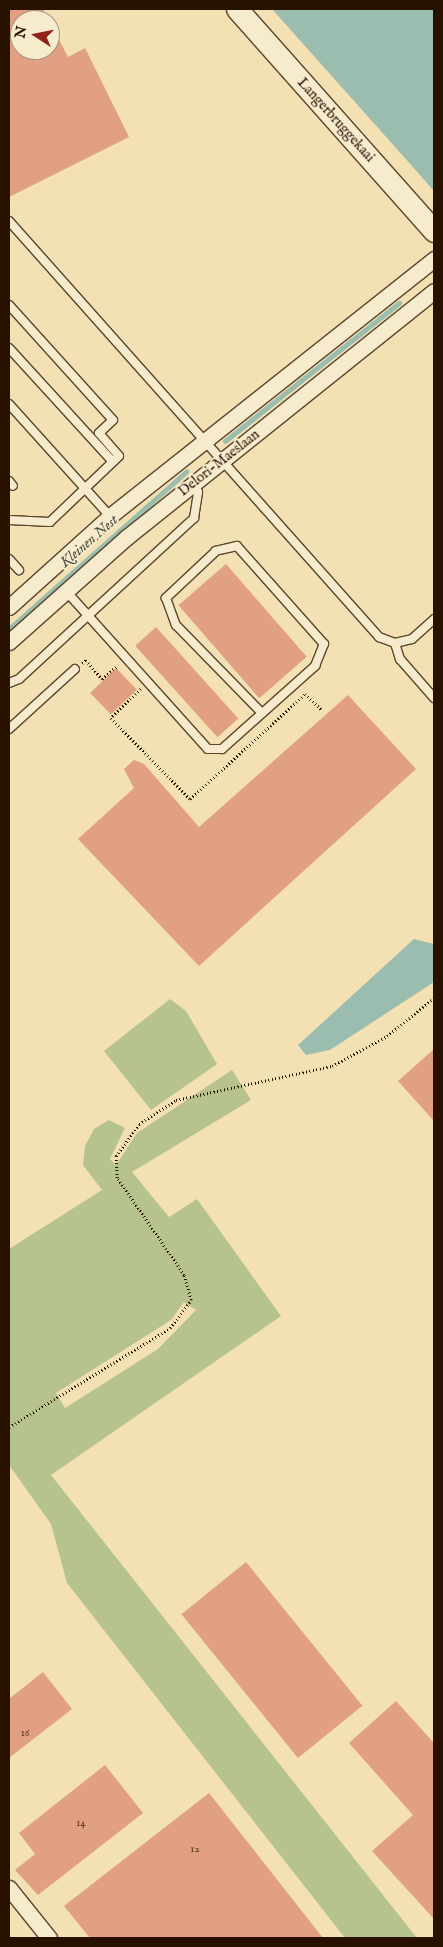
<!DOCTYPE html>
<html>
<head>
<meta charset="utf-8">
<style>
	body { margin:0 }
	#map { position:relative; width:443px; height:1947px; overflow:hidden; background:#f3e0b3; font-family:"IM FELL English",serif }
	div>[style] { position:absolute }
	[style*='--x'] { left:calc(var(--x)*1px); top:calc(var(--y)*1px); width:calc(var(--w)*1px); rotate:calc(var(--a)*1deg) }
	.green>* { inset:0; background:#b7c38f }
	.water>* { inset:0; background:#9bbdaf }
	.stream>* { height:4.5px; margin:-2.25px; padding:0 2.25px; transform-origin:2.25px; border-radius:2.25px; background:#9bbdaf }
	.building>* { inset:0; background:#e1a081; transform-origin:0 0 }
	.path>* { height:2.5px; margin-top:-1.25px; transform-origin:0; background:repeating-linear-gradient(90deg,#291100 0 1px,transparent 0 3.5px) }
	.roads { filter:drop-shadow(1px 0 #5c452d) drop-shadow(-1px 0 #5c452d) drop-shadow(0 1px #5c452d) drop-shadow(0 -1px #5c452d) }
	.lane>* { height:8px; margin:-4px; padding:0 4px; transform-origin:4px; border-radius:4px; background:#f7ebce }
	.street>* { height:15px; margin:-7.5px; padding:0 7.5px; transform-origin:7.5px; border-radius:7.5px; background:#f7ebce }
	.secondary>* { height:21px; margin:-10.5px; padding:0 10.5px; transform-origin:10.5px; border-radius:10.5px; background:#f7ebce }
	span { translate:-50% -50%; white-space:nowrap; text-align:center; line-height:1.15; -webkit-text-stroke:4px #f7ebce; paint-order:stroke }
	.number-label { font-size:11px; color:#573520 }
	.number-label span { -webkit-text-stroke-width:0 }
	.street-label { font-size:14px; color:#291100 }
	.water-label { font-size:15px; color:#514d3d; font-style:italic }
	.frame { position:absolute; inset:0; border:10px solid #291100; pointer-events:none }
	.north { position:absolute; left:10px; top:10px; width:50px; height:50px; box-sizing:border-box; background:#f7ebce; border:1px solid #a5947c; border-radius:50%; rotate:281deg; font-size:14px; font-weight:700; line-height:20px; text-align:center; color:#291100 }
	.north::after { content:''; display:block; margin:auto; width:18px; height:22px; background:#8f2418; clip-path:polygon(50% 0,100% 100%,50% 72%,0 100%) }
</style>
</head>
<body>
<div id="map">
	<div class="green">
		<div style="clip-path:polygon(170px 999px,186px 1011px,217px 1064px,151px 1110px,104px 1051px)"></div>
		<div style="clip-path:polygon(evenodd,232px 1070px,251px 1100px,132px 1172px,169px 1217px,197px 1199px,281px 1316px,51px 1475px,417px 1938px,345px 1938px,67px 1583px,51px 1524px,9px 1465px,9px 1249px,102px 1190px,83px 1165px,85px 1146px,94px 1129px,109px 1120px,125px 1128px,110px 1159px,116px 1165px,137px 1133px,232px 1070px,184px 1302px,196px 1310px,158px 1349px,65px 1408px,56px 1393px,171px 1320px,184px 1302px)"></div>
	</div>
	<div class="water">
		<div style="clip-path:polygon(272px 9px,434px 9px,434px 191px,412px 166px)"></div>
		<div style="clip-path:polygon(414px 939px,434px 944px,434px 982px,330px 1050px,306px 1055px,298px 1045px)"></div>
	</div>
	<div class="stream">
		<div style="--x:225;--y:441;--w:222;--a:-38.4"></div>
		<div style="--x:9;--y:629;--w:237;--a:-41.6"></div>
	</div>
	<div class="building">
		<div style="clip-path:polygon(9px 9px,43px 9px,49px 20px,20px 20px,20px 50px,50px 50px,50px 22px,68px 57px,85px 48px,129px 137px,9px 197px)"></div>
		<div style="left:226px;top:564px;width:123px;height:63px;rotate:49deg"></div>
		<div style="left:156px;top:627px;width:123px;height:28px;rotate:48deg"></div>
		<div style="left:116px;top:668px;width:30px;height:36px;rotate:46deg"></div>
		<div style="clip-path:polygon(348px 695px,416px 769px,199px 966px,78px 839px,134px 788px,124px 769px,134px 760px,144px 764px,199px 827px)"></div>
		<div style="clip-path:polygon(434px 1049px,434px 1121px,398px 1081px)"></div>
		<div style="left:246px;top:1562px;width:185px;height:83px;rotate:51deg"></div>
		<div style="clip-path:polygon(43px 1672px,72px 1709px,9px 1758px,9px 1699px)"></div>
		<div style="clip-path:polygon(396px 1701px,434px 1743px,434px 1919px,372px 1851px,413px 1815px,349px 1743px)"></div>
		<div style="clip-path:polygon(105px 1765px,143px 1813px,38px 1895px,15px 1870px,35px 1854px,19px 1833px)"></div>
		<div style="clip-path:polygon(209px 1793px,323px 1938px,90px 1938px,64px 1906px)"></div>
	</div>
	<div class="path">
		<div style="--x:82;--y:663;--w:5;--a:-37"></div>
		<div style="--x:86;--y:660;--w:25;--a:50"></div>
		<div style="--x:102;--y:679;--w:21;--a:-41"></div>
		<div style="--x:141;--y:689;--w:42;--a:136"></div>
		<div style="--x:111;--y:718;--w:113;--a:45.7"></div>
		<div style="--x:190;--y:799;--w:156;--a:-42.4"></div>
		<div style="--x:305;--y:694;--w:23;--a:43"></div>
		<div style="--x:9;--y:1427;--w:189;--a:-31.6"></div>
		<div style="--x:170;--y:1328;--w:35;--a:-53"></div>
		<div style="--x:191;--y:1300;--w:26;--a:-106"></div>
		<div style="--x:184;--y:1275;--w:118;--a:-124.6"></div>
		<div style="--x:117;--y:1178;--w:22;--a:-93"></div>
		<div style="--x:116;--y:1156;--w:39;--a:-54"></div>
		<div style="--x:139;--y:1124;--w:44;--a:-33"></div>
		<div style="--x:176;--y:1100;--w:160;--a:-12.3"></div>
		<div style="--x:332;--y:1066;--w:63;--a:-28.6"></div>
		<div style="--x:387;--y:1036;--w:60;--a:-39"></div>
	</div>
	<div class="roads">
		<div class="lane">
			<div style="--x:9;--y:221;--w:557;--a:48.35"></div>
			<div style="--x:379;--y:637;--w:17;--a:21"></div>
			<div style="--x:395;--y:643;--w:17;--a:73"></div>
			<div style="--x:400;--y:659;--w:52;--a:48.9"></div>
			<div style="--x:9;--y:305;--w:155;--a:47.9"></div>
			<div style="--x:113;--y:420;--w:19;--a:137"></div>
			<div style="--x:99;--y:433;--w:30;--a:49"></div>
			<div style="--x:119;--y:456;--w:95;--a:136.3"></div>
			<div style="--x:50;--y:522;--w:41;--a:-177.2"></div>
			<div style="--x:9;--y:348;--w:154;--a:47.6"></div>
			<div style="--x:9;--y:404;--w:151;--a:48"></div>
			<div style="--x:9;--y:481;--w:6;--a:51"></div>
			<div style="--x:9;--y:559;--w:15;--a:48"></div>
			<div style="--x:66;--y:591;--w:212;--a:48.1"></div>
			<div style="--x:208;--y:749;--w:14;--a:0"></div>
			<div style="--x:222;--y:749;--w:125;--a:-41.7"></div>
			<div style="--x:315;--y:666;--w:24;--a:-68"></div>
			<div style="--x:324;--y:644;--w:131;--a:-131.6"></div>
			<div style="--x:237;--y:546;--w:22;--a:167"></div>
			<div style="--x:216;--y:551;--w:69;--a:136.8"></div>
			<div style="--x:166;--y:598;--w:29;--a:70"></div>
			<div style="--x:176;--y:625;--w:123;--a:45.7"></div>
			<div style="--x:395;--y:643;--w:17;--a:-13"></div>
			<div style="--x:412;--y:639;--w:30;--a:-42"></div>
			<div style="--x:9;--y:683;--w:11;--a:-22"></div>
			<div style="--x:19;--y:679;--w:238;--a:-42.6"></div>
			<div style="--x:194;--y:518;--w:26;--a:-81"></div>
			<div style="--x:198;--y:492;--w:10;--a:-114"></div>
			<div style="--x:9;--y:729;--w:89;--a:-42.3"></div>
		</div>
		<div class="street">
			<div style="--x:9;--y:607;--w:136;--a:-42"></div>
			<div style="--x:110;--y:516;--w:414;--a:-38.4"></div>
			<div style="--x:9;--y:642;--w:158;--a:-41.7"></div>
			<div style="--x:127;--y:537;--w:393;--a:-38.7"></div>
			<div style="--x:9;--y:1888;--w:64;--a:51.3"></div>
		</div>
		<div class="secondary">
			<div style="--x:237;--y:9;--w:297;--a:48.4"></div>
		</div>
	</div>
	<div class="number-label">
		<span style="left:25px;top:1733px">16</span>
		<span style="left:81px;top:1823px">14</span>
		<span style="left:195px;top:1849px">12</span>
	</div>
	<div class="street-label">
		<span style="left:336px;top:120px;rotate:48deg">Langerbruggekaai</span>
		<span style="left:219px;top:463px;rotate:-38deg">Delori-Maeslaan</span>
	</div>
	<div class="water-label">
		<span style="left:89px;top:541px;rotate:-41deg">Kleinen Nest</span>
	</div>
	<div class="frame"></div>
	<div class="north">N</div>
</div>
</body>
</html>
